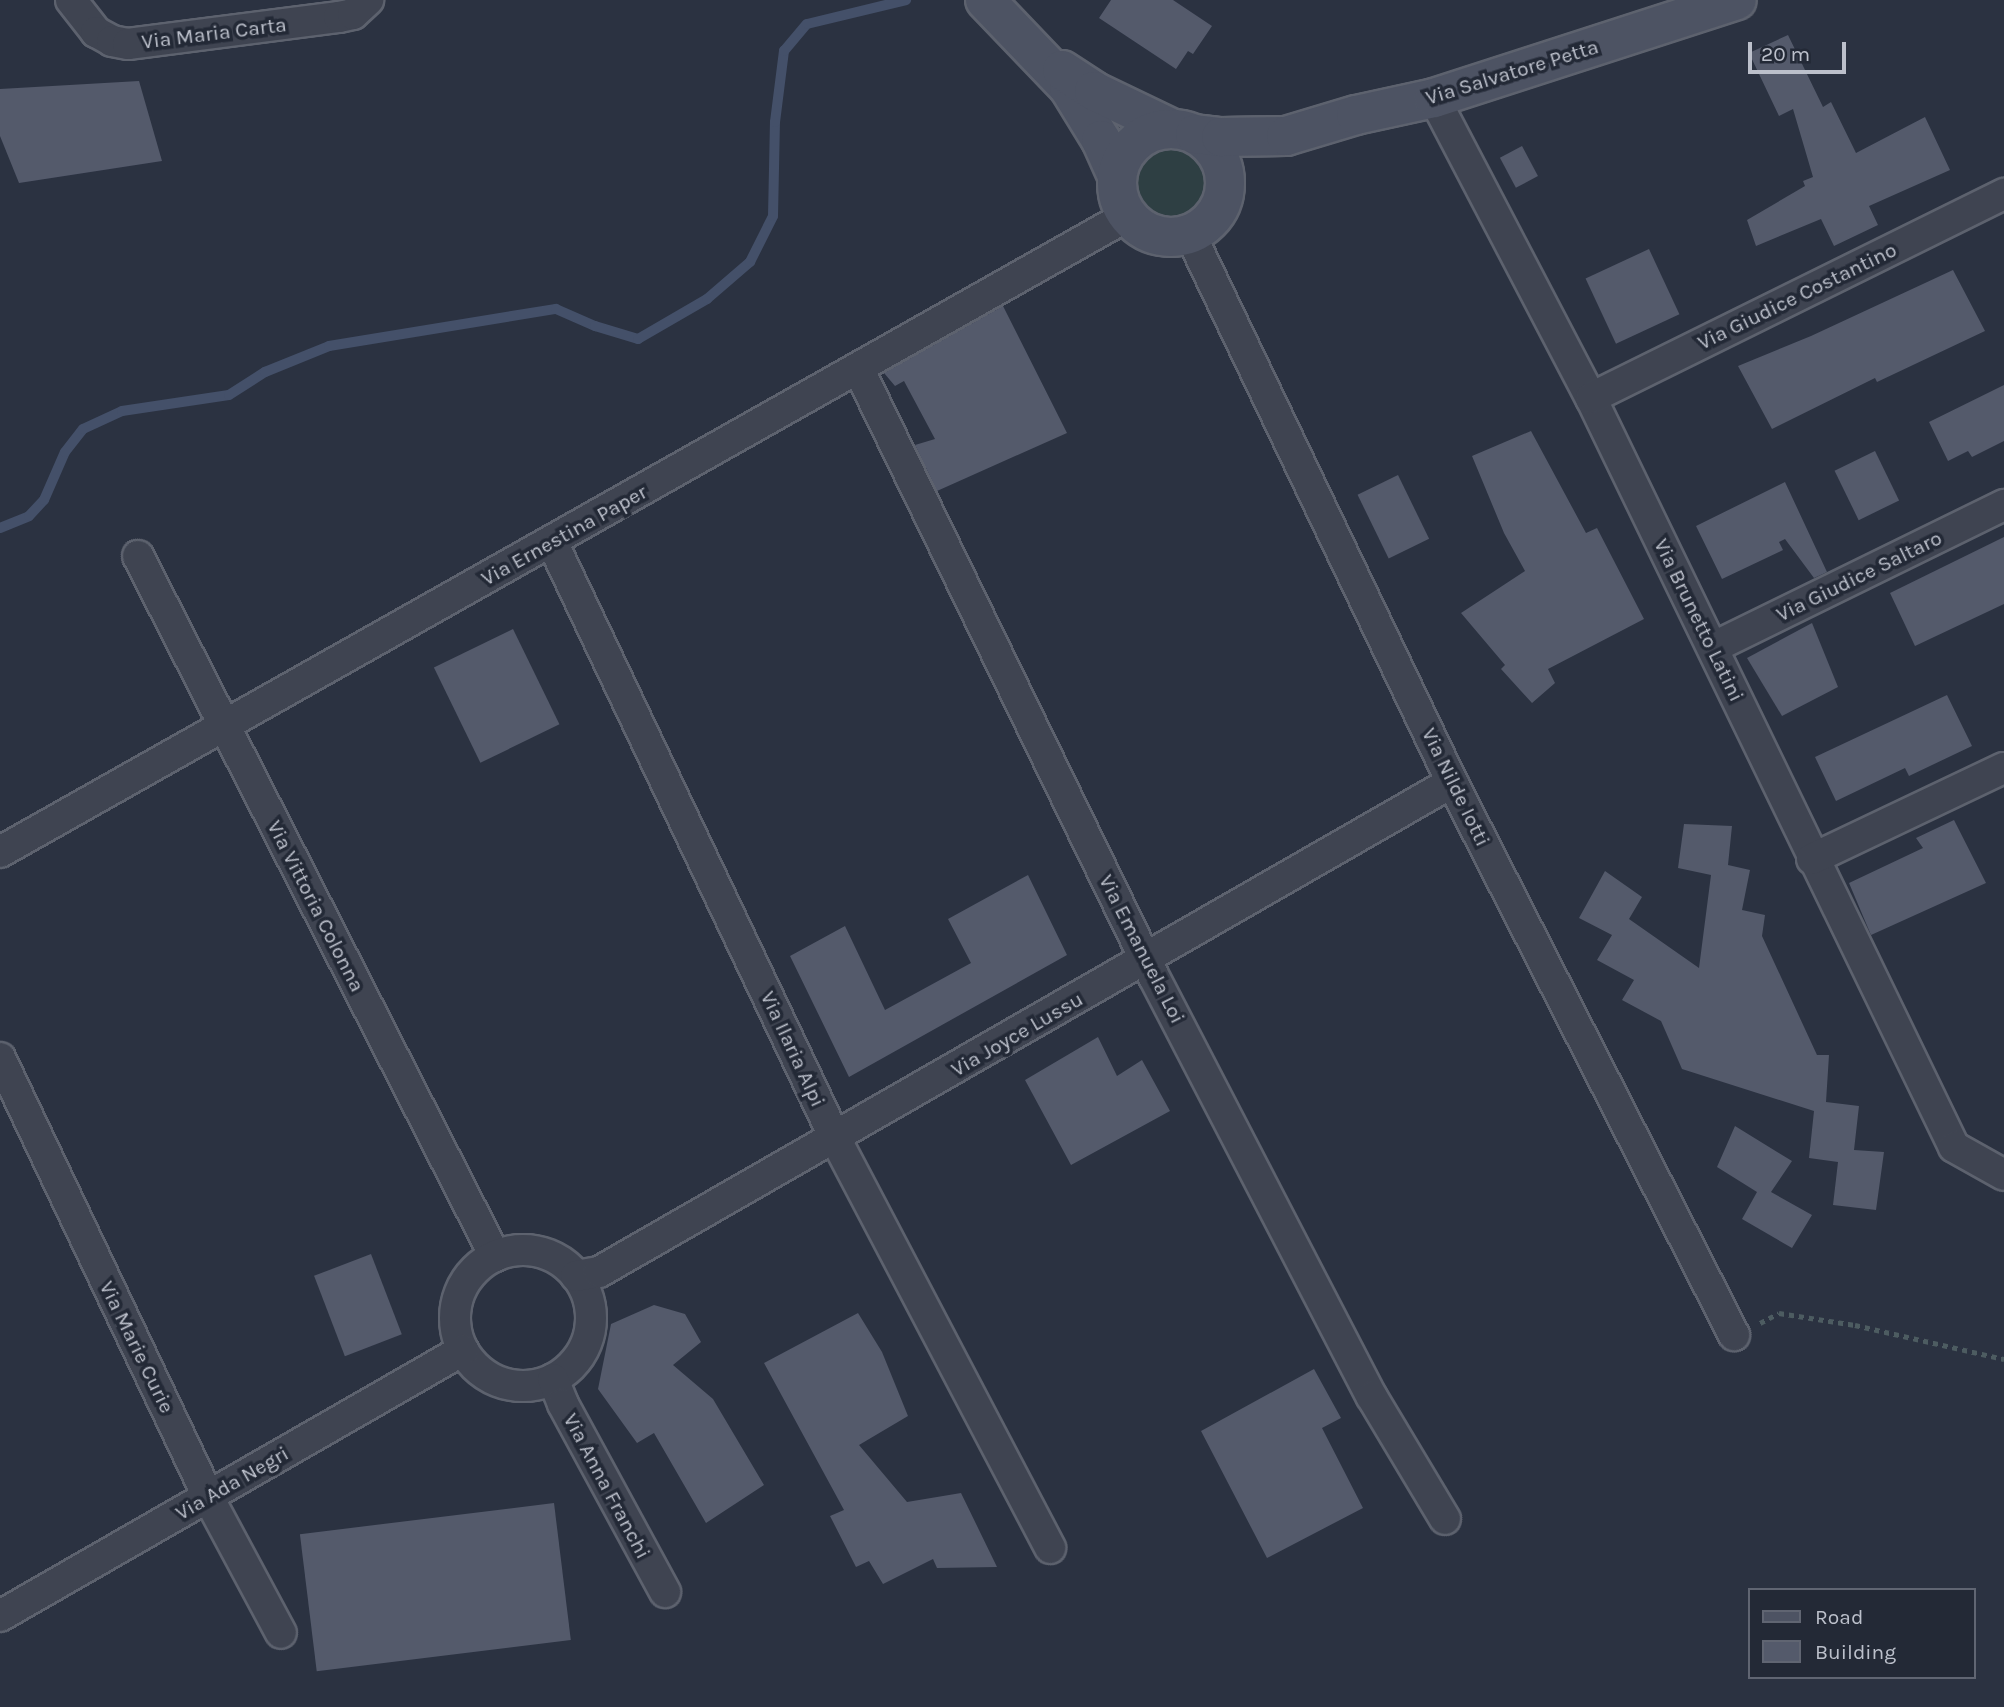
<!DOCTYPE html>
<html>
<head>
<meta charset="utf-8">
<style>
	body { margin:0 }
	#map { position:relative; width:2004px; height:1707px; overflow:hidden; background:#2b3241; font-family:Karla,sans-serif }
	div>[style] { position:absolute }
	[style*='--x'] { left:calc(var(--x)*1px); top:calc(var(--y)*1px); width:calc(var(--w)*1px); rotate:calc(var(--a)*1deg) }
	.green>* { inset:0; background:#2e3f43 }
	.round { border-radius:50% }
	.stream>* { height:10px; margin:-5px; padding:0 5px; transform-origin:5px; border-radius:5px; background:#445069 }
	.building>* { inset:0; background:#545a6b; transform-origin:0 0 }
	.path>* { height:4.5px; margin-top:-2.25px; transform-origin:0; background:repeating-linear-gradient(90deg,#4d5c61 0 5px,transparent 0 10px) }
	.roads { filter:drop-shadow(2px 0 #5d626e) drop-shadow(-2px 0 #5d626e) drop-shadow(0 2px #5d626e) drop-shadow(0 -2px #5d626e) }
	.street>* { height:30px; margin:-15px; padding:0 15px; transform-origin:15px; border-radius:15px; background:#3f4451 }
	.street>.ring { margin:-15px; padding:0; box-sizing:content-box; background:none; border:30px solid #3f4451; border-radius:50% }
	.secondary>* { height:38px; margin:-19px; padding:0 19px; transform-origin:19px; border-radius:19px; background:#4d5363 }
	.secondary>.ring { margin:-19px; padding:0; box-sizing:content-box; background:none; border:38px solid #4d5363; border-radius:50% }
	span { translate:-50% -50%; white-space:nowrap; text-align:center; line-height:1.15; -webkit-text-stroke:7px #232936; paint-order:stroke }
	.street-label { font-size:21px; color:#bcc0cb }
	.legend { position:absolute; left:1748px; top:1588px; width:228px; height:91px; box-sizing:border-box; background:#232936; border:2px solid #606572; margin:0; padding:9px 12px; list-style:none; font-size:21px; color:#bcc0cb }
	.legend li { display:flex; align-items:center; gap:14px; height:35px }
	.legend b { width:35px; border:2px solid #606572 }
	.scale { position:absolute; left:1748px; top:42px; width:98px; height:32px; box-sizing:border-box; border:4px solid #bcc0cb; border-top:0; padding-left:9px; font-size:21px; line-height:24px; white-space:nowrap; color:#bcc0cb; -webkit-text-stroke:5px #232936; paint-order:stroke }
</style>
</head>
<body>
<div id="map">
	<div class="green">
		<div class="round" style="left:1133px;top:145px;width:78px;height:78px"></div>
	</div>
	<div class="stream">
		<div style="--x:0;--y:528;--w:31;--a:-22"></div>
		<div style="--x:29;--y:516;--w:22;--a:-47"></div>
		<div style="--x:44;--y:500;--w:52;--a:-66.4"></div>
		<div style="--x:65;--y:452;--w:29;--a:-52"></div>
		<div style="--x:83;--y:429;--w:43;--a:-24.8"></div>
		<div style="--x:122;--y:411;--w:108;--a:-8.5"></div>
		<div style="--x:229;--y:395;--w:43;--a:-32.6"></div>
		<div style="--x:265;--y:372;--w:69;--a:-22.1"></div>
		<div style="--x:329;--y:346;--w:230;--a:-9.3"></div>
		<div style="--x:556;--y:309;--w:43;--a:23.6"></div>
		<div style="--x:595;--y:326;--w:45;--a:16.8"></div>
		<div style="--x:638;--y:339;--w:80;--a:-30.1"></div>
		<div style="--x:707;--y:299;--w:57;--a:-40.7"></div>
		<div style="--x:750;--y:262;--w:51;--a:-63.4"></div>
		<div style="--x:773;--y:216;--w:94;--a:-88.8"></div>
		<div style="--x:775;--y:122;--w:72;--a:-82.8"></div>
		<div style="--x:784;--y:51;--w:35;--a:-50"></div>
		<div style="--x:807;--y:24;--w:102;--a:-13.6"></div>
	</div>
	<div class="building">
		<div style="clip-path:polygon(1111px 0,1173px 0,1212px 26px,1193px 54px,1188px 51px,1176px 69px,1099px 18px)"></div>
		<div style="clip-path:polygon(1788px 35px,1823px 107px,1831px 102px,1856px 153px,1925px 117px,1950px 170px,1869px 206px,1878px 225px,1834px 246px,1821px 219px,1756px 246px,1747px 220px,1805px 186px,1803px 181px,1813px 177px,1793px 109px,1779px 116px,1749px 53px)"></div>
		<div style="clip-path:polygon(139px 81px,162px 161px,19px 183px,0 136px,0 89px)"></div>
		<div style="left:1522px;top:146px;width:34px;height:25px;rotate:62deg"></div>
		<div style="left:1649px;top:249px;width:72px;height:70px;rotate:65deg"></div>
		<div style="clip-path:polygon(1953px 270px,1985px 331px,1877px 382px,1875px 378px,1772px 429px,1738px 366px,1811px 336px)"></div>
		<div style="clip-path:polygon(1003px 306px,1067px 433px,937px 491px,915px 445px,935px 439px,904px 381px,895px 386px,884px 373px)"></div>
		<div style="clip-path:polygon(2004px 385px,2004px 441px,1972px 457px,1968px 451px,1948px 461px,1929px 422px)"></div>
		<div style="clip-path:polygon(1531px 431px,1586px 533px,1597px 528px,1644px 619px,1548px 669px,1555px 683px,1532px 703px,1501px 669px,1505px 665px,1461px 613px,1525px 571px,1504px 533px,1472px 456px)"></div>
		<div style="left:1875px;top:451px;width:55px;height:45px;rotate:64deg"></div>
		<div style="left:1398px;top:475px;width:71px;height:45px;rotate:64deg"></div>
		<div style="clip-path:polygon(1785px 482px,1827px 572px,1814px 578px,1785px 539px,1779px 542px,1783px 550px,1722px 579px,1696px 526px)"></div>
		<div style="clip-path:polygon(2004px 537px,2004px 604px,1915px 646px,1890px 593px)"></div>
		<div style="clip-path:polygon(1812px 623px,1838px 687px,1782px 716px,1747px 658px)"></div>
		<div style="left:513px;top:629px;width:106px;height:88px;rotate:64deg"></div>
		<div style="clip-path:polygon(1947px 695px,1972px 746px,1909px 776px,1905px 768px,1836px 801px,1815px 757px)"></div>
		<div style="clip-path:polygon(1954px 820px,1986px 883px,1871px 935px,1849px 883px,1923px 848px,1916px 838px)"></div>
		<div style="clip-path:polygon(1684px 824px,1732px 826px,1728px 865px,1750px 870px,1742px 910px,1765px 915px,1762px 936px,1817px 1055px,1829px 1055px,1826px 1102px,1859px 1106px,1854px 1150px,1884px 1152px,1876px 1210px,1833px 1205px,1838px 1162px,1809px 1158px,1814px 1111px,1682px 1069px,1661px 1021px,1622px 1000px,1634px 980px,1597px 960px,1612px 935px,1579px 918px,1605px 871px,1642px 897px,1629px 919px,1699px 968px,1711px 875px,1678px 868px)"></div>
		<div style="clip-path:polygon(1028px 875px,1067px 955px,849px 1077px,790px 956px,845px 926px,885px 1010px,971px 963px,948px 919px)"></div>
		<div style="clip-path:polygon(1098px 1037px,1117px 1076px,1142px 1060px,1170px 1111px,1071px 1165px,1025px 1080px)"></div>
		<div style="clip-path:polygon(1735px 1126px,1792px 1161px,1771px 1192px,1812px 1215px,1792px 1248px,1742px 1219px,1757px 1192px,1717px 1167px)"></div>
		<div style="left:371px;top:1254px;width:86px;height:61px;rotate:69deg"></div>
		<div style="clip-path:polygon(654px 1305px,685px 1314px,701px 1342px,673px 1365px,713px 1399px,764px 1485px,706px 1523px,654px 1433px,637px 1443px,598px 1389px,611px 1324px)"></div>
		<div style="clip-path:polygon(858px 1313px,882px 1352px,908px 1416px,859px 1445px,907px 1502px,961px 1493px,997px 1567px,937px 1568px,933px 1559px,883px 1584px,869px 1561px,856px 1567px,830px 1516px,844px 1510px,764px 1363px)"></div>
		<div style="clip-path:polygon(1314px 1369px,1341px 1418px,1322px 1428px,1363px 1508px,1267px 1558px,1201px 1431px)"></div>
		<div style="left:554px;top:1503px;width:138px;height:256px;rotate:83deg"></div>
	</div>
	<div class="path">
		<div style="--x:1760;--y:1323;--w:21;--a:-28"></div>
		<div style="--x:1779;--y:1313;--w:77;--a:9"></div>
		<div style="--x:1855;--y:1325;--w:153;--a:12.9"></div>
	</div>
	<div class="roads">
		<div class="street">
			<div style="--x:71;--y:0;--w:41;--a:52"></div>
			<div style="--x:96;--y:32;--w:18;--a:29"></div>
			<div style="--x:112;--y:41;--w:16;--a:11"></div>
			<div style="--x:128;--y:44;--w:213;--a:-7.3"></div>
			<div style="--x:339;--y:17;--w:14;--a:-12"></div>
			<div style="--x:353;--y:14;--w:21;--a:-43"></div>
			<div style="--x:1434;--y:98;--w:339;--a:62.4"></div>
			<div style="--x:1591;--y:398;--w:832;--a:64.14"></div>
			<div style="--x:1954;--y:1147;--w:57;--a:29.2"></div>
			<div style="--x:1190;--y:234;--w:607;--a:64.45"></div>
			<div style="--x:1452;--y:782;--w:621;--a:62.98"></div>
			<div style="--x:858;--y:368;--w:677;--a:64.08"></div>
			<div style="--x:1154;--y:977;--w:473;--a:62.6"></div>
			<div style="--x:1372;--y:1397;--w:142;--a:59.1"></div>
			<div style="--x:1591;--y:398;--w:461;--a:-26.3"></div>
			<div style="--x:552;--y:542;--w:660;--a:64.6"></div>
			<div style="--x:835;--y:1138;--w:463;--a:62.3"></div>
			<div style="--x:138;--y:556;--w:786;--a:62.98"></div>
			<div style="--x:1714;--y:647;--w:323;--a:-26.1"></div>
			<div style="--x:0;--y:852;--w:1294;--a:-29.44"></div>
			<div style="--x:1812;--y:859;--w:212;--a:-25.4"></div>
			<div style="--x:0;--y:1058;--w:486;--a:64.6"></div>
			<div style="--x:208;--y:1497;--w:154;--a:61.8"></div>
			<div class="ring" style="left:455px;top:1250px;width:106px;height:106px"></div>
			<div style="--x:576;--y:1276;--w:23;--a:-10"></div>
			<div style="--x:599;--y:1272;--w:984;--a:-29.87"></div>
			<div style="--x:553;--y:1379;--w:27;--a:68"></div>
			<div style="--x:563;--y:1404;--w:214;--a:61.5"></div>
			<div style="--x:0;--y:1616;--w:534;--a:-29.88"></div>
		</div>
		<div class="secondary">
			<div style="--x:985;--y:0;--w:122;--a:46.3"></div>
			<div style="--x:1069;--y:88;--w:61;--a:58.4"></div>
			<div style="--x:1101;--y:140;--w:39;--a:66"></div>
			<div style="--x:1062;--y:70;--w:38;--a:33"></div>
			<div style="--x:1094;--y:91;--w:85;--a:25.7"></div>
			<div class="ring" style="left:1117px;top:129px;width:70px;height:70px"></div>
			<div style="--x:1195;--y:134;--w:26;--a:7"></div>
			<div style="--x:1221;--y:137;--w:65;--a:-0.9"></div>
			<div style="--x:1286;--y:136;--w:73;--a:-16.7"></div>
			<div style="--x:1356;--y:115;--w:80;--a:-12.3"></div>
			<div style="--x:1434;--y:98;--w:318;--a:-17.9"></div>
		</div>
	</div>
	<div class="street-label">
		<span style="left:214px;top:33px;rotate:-7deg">Via Maria Carta</span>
		<span style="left:1512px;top:72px;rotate:-17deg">Via Salvatore Petta</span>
		<span style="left:1797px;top:296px;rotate:-26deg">Via Giudice Costantino</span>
		<span style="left:564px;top:535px;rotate:-29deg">Via Ernestina Paper</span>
		<span style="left:1859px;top:576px;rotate:-26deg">Via Giudice Saltaro</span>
		<span style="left:1699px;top:620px;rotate:64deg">Via Brunetto Latini</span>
		<span style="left:1456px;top:787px;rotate:64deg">Via Nilde Iotti</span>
		<span style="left:316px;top:906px;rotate:63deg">Via Vittoria Colonna</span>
		<span style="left:1142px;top:949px;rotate:63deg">Via Emanuela Loi</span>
		<span style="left:1017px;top:1034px;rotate:-30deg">Via Joyce Lussu</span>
		<span style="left:793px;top:1049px;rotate:65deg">Via Ilaria Alpi</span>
		<span style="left:137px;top:1347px;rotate:64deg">Via Marie Curie</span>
		<span style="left:232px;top:1483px;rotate:-30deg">Via Ada Negri</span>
		<span style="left:607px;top:1486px;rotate:62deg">Via Anna Franchi</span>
	</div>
	<ul class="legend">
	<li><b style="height:9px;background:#4d5363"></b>Road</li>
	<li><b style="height:19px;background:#545a6b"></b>Building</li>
	</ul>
	<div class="scale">20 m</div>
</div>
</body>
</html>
